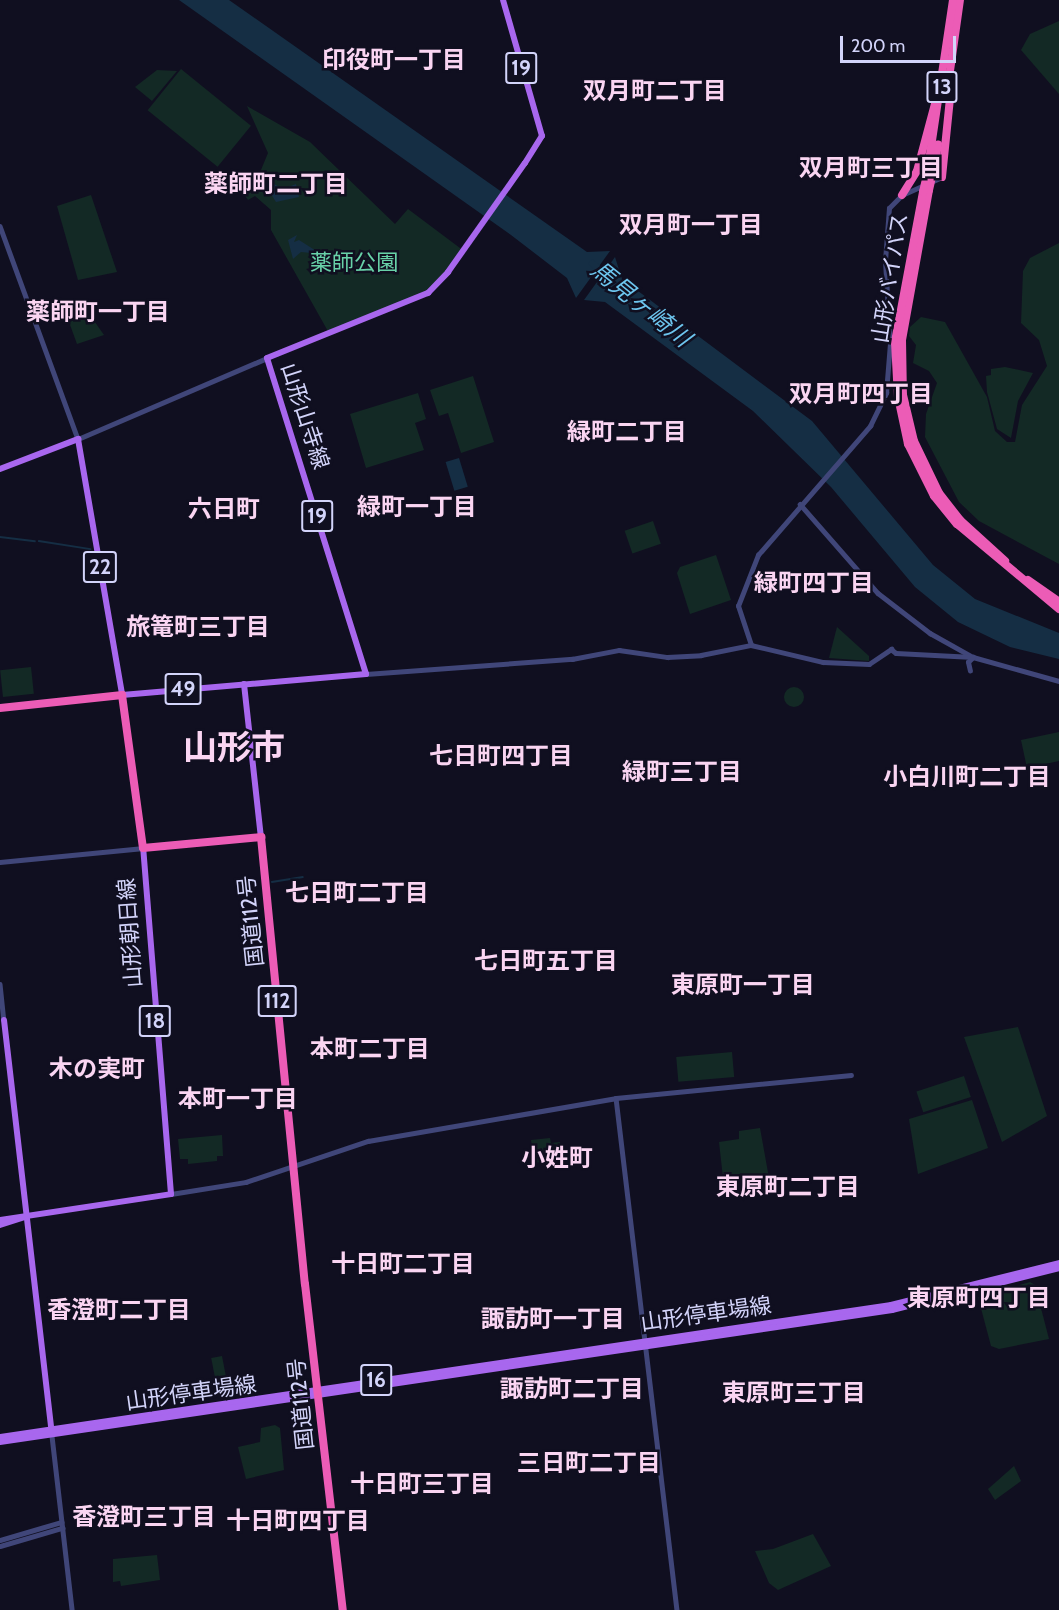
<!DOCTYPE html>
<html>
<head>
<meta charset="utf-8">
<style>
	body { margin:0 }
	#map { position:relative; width:1059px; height:1610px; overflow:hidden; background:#100f20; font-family:Cabin,"Noto Sans JP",sans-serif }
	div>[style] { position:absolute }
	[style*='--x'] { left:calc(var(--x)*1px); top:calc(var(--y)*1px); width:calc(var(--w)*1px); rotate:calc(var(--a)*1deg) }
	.green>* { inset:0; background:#132925; transform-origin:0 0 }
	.round { border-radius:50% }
	.water>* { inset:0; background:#152e44; transform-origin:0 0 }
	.stream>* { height:1.5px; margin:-0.75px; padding:0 0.75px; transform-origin:0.75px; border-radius:0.75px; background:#152e44 }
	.river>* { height:7px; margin:-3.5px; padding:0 3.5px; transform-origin:3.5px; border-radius:3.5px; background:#152e44 }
	.minor>* { height:4.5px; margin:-2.25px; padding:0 2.25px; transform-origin:2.25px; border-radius:2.25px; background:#404679 }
	.major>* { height:6px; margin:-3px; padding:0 3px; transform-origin:3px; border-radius:3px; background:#a867ee }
	.highway>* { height:8px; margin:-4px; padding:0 4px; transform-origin:4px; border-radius:4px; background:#ec5cb6 }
	.highway-bridge>* { height:8px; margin:-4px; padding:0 4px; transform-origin:4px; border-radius:4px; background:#ec5cb6 }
	span { translate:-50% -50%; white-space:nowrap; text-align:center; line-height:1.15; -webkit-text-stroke:5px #100f20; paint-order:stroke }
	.shield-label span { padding:2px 4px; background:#100f20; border:2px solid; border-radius:4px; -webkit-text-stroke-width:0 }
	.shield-label { font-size:21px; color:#d3d4fa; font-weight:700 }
	.park-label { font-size:22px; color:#68d1a8 }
	.street-label { font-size:22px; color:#d3d4fa }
	.neighbourhood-label { font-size:24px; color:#fad5f2; font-weight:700 }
	.water-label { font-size:24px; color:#6dc5ee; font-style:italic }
	.town-label { font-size:34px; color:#fad5f2; font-weight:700 }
	.scale { position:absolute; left:840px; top:36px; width:116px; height:27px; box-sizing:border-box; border:3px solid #d3d4fa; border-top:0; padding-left:8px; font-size:18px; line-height:21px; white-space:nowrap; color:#d3d4fa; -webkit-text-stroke:4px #100f20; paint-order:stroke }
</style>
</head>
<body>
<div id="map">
	<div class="green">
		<div style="clip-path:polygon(1059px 21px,1059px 94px,1021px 50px,1030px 34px)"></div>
		<div style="left:181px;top:69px;width:90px;height:53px;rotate:39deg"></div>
		<div style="clip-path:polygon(157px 70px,177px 71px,152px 101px,135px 87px)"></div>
		<div style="clip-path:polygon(247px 106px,310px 142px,395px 224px,408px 209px,464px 251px,428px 293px,329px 333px,271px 230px,271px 210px,255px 196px,248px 200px,243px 193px,256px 182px,268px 153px)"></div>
		<div style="clip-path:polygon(91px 195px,117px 272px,78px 280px,57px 206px)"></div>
		<div style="clip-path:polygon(1059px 243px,1059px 564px,979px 521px,959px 502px,925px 437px,926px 414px,937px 383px,929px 371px,913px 363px,916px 345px,909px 336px,910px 327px,921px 317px,945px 322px,987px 397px,995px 431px,1007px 442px,1015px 442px,1022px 405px,1047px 366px,1039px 340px,1021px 323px,1023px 271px,1030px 258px)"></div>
		<div style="clip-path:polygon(90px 315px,104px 335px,77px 344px,69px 322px)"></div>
		<div style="clip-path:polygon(1005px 367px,1033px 373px,1018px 401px,1011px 438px,997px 429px,987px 392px,986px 376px,991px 375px,991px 369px)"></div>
		<div style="clip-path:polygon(473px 376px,494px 442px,461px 453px,448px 413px,439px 416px,430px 390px)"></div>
		<div style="clip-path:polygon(418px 393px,426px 419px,415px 423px,424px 450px,366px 468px,350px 414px)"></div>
		<div style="left:653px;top:521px;width:24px;height:30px;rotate:71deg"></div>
		<div style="clip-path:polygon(716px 555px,731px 600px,690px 614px,677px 573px,680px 567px)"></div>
		<div style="clip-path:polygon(837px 627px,869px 656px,869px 661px,829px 658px)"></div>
		<div style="left:31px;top:667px;width:27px;height:31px;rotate:84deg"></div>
		<div class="round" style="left:784px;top:687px;width:20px;height:20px"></div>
		<div style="clip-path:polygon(1059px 732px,1059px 761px,1027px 768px,1021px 740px)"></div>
		<div style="clip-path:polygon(1018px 1027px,1047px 1116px,1002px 1142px,964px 1037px)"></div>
		<div style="left:732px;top:1052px;width:25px;height:56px;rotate:85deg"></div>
		<div style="left:964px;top:1076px;width:22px;height:50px;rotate:72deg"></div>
		<div style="clip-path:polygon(972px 1100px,988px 1148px,918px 1174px,909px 1119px)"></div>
		<div style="clip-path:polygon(760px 1128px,769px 1178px,749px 1182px,723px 1178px,719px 1142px,739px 1139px,739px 1131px)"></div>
		<div style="clip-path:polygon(222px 1135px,223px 1156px,217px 1156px,217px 1161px,188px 1164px,188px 1159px,180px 1159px,178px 1139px)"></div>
		<div style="clip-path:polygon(550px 1138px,551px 1143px,560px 1142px,562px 1159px,534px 1163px,531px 1140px)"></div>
		<div style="clip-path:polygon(1030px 1282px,1035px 1285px,1049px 1339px,999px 1349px,991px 1346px,978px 1297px)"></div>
		<div style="left:222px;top:1356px;width:31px;height:11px;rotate:79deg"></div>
		<div style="clip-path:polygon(275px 1425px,280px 1428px,284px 1470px,246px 1479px,238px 1447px,260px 1442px,261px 1428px)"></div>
		<div style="clip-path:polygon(1014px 1466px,1021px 1481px,995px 1500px,988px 1489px)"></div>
		<div style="clip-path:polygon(813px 1534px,831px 1566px,778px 1590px,769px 1583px,755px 1551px,773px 1549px)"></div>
		<div style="clip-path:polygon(157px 1555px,160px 1580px,121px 1586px,120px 1581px,113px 1582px,113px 1559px)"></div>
	</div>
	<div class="water">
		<div style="clip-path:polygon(179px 0,229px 0,587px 252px,610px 251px,576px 298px,567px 278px,511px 235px)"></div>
		<div style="clip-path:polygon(274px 184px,283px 189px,296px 184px,299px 197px,276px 202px,271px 194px)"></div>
		<div style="clip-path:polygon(297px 235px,294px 242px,299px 240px,321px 254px,301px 252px,293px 259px,288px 240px)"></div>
		<div style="clip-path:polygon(615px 257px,622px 279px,812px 421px,933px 565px,975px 599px,1059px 633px,1059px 659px,1010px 647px,958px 622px,915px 587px,831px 487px,753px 411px,605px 302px,584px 300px)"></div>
		<div style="left:459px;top:458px;width:30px;height:14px;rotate:73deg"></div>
	</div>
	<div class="stream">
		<div style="--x:0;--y:537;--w:35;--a:7"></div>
		<div style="--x:39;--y:541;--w:52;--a:8.9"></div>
		<div style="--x:272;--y:882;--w:31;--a:-9"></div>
	</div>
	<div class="river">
		<div style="--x:592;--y:263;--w:25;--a:43"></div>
	</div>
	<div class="minor">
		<div style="--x:0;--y:226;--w:227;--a:69.9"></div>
		<div style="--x:78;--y:439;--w:206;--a:-23.2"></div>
		<div style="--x:800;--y:504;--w:118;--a:48.8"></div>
		<div style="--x:878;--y:593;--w:66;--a:37.6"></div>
		<div style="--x:930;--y:633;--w:49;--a:29.2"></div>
		<div style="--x:973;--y:657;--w:89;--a:15.6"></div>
		<div style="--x:751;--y:645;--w:41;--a:-108.4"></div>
		<div style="--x:738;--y:606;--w:55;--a:-68.6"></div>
		<div style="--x:758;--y:555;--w:171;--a:-49"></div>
		<div style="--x:870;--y:426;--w:37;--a:-64"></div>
		<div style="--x:886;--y:393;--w:50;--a:-85.4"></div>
		<div style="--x:890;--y:343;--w:82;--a:-93.5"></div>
		<div style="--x:885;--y:261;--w:53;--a:-85.7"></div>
		<div style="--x:889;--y:208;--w:18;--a:-45"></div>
		<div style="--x:902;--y:195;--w:44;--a:-24.2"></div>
		<div style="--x:970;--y:671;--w:9;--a:-103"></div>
		<div style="--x:968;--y:662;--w:7;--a:-45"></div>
		<div style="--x:366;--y:674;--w:207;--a:-4.2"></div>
		<div style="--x:572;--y:659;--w:48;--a:-10.8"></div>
		<div style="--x:619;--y:650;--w:49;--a:8.3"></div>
		<div style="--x:667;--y:657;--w:34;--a:-3"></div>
		<div style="--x:701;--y:655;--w:51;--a:-11.3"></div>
		<div style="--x:751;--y:645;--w:74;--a:13.3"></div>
		<div style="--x:823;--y:662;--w:46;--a:2.5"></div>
		<div style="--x:869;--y:664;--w:27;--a:-34"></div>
		<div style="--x:891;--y:649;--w:6;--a:39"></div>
		<div style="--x:896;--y:653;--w:77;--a:3"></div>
		<div style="--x:0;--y:862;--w:144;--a:-5.6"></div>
		<div style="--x:0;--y:984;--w:36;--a:84"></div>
		<div style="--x:616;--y:1098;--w:516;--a:83.21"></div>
		<div style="--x:171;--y:1194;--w:76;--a:-9.1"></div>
		<div style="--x:246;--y:1182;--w:129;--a:-18.6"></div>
		<div style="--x:368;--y:1141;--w:252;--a:-9.8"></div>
		<div style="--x:616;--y:1098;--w:236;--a:-5.6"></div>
		<div style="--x:52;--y:1436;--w:175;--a:83.4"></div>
		<div style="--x:0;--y:1540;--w:64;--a:-16.4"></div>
		<div style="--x:0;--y:1546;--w:65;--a:-16.2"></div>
	</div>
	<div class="major">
		<div style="--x:0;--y:469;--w:84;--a:-21"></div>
		<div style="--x:78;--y:439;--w:260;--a:80.2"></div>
		<div style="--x:122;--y:695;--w:245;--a:-4.9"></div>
		<div style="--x:366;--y:674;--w:331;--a:-107.4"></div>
		<div style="--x:267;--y:358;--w:174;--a:-22"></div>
		<div style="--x:428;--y:293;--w:29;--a:-46"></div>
		<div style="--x:448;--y:272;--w:133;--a:-54.8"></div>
		<div style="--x:525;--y:163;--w:32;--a:-58"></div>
		<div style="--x:542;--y:136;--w:141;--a:-106"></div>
		<div style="--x:244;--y:684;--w:154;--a:83.7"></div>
		<div style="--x:4;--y:1020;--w:415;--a:83.4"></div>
		<div style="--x:0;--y:1220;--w:173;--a:-8.6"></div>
		<div style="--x:171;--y:1194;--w:347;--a:-94.6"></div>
		<div style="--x:0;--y:1225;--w:28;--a:-18"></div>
		<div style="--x:0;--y:1437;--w:901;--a:-8.43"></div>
		<div style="--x:891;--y:1305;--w:173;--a:-14"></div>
		<div style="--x:0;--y:1442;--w:902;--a:-8.42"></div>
		<div style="--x:892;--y:1310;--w:172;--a:-14.1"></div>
	</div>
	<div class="highway">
		<div style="--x:948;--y:85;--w:86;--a:-82"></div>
		<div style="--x:933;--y:173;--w:29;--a:-80"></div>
		<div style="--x:927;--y:174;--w:176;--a:-81.5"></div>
		<div style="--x:942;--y:177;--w:99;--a:-84.2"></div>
		<div style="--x:929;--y:190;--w:152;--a:100.2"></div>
		<div style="--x:902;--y:340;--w:55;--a:89"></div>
		<div style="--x:903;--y:395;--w:47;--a:76.6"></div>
		<div style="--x:914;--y:441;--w:58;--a:64.3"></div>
		<div style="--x:939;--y:493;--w:34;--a:52"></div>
		<div style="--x:960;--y:520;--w:61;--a:42.3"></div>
		<div style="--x:923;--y:192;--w:153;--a:100.6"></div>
		<div style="--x:895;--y:342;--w:55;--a:86.9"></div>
		<div style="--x:898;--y:397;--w:48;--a:78"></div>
		<div style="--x:908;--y:444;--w:58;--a:63.4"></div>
		<div style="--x:934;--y:496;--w:36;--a:51"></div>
		<div style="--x:957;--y:524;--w:133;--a:39.8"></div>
		<div style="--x:902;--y:195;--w:28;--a:-58"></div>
		<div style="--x:917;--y:171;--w:69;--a:-75"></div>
		<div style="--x:1028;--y:580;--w:38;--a:35"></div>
		<div style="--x:0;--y:708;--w:123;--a:-6.1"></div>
		<div style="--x:122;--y:695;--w:154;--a:82.2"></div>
		<div style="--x:143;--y:848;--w:119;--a:-5.3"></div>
		<div style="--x:261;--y:837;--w:449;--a:84.4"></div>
		<div style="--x:305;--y:1284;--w:328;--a:83.4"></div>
	</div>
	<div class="highway-bridge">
		<div style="--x:929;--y:190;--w:17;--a:-77"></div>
		<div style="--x:923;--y:192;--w:18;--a:-77"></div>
	</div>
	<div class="shield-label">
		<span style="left:521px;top:68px">19</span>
		<span style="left:942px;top:87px">13</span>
		<span style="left:317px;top:516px">19</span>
		<span style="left:100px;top:567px">22</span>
		<span style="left:183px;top:689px">49</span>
		<span style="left:277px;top:1001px">112</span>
		<span style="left:155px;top:1021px">18</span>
		<span style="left:376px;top:1380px">16</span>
	</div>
	<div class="park-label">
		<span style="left:354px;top:263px">薬師公園</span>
	</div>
	<div class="street-label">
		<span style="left:890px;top:278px;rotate:-81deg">山形バイパス</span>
		<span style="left:305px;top:416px;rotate:72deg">山形山寺線</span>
		<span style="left:251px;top:921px;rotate:-96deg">国道112号</span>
		<span style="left:130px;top:933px;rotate:-94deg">山形朝日線</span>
		<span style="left:706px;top:1314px;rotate:-8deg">山形停車場線</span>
		<span style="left:191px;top:1393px;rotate:-8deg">山形停車場線</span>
		<span style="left:301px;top:1404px;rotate:-96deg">国道112号</span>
	</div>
	<div class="neighbourhood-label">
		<span style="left:394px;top:60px">印役町一丁目</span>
		<span style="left:655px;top:91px">双月町二丁目</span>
		<span style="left:871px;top:168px">双月町三丁目</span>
		<span style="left:276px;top:184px">薬師町二丁目</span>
		<span style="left:691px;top:225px">双月町一丁目</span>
		<span style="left:98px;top:312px">薬師町一丁目</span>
		<span style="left:861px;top:394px">双月町四丁目</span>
		<span style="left:627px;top:432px">緑町二丁目</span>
		<span style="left:417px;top:507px">緑町一丁目</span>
		<span style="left:224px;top:509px">六日町</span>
		<span style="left:814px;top:583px">緑町四丁目</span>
		<span style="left:198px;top:627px">旅篭町三丁目</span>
		<span style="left:501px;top:756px">七日町四丁目</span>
		<span style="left:682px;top:772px">緑町三丁目</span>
		<span style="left:967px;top:777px">小白川町二丁目</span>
		<span style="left:357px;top:893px">七日町二丁目</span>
		<span style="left:546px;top:961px">七日町五丁目</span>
		<span style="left:743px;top:985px">東原町一丁目</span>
		<span style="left:370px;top:1049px">本町二丁目</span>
		<span style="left:97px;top:1069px">木の実町</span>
		<span style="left:238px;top:1099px">本町一丁目</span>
		<span style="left:557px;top:1158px">小姓町</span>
		<span style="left:788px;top:1187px">東原町二丁目</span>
		<span style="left:403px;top:1264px">十日町二丁目</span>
		<span style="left:979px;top:1298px">東原町四丁目</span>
		<span style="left:119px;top:1310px">香澄町二丁目</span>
		<span style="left:553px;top:1319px">諏訪町一丁目</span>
		<span style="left:572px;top:1389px">諏訪町二丁目</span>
		<span style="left:794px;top:1393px">東原町三丁目</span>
		<span style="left:589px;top:1463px">三日町二丁目</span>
		<span style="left:422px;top:1484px">十日町三丁目</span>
		<span style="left:144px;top:1517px">香澄町三丁目</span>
		<span style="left:298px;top:1521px">十日町四丁目</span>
	</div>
	<div class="water-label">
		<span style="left:641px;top:304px;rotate:39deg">馬見ヶ崎川</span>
	</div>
	<div class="town-label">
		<span style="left:234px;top:748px">山形市</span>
	</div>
	<div class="scale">200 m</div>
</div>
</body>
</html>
